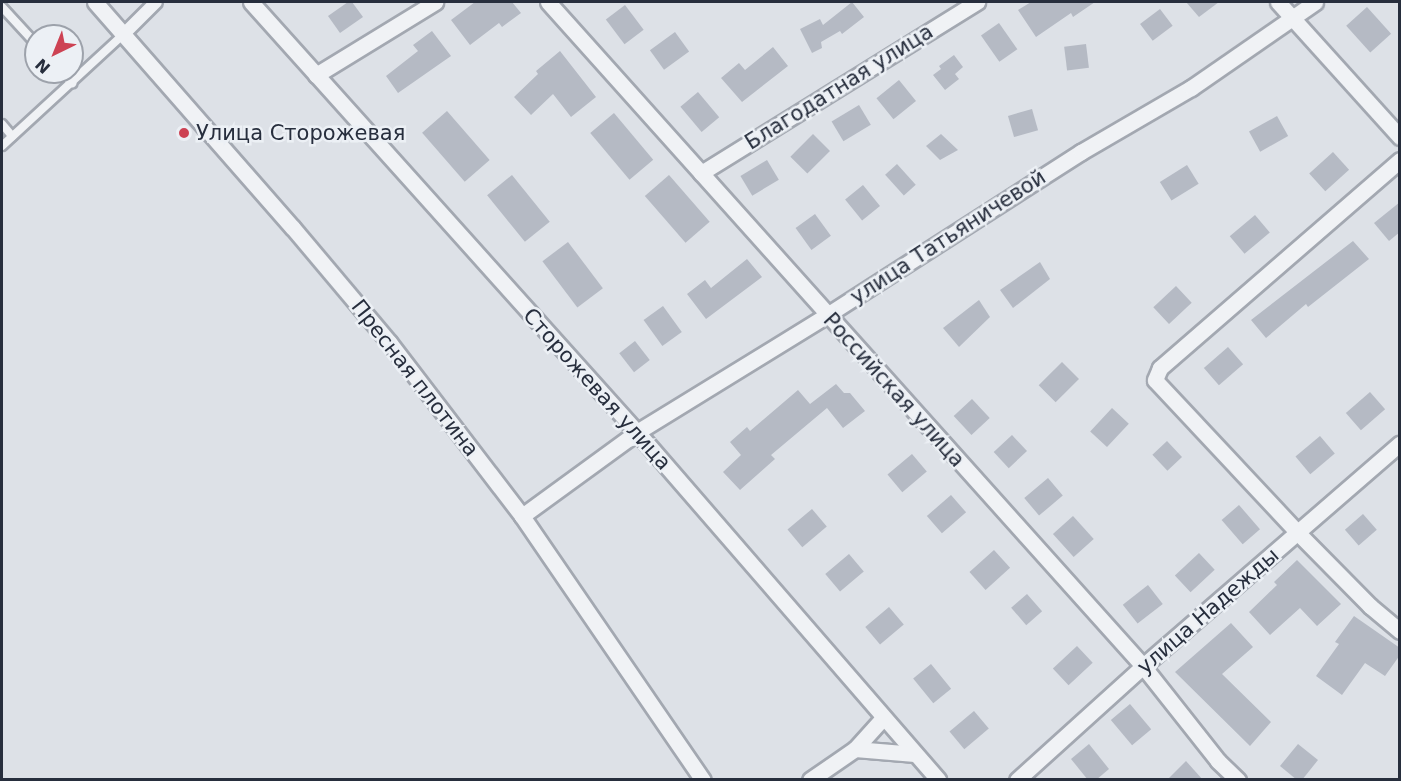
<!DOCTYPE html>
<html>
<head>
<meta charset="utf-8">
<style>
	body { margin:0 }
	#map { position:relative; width:1401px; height:781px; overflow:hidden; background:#dde1e7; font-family:"DejaVu Sans",sans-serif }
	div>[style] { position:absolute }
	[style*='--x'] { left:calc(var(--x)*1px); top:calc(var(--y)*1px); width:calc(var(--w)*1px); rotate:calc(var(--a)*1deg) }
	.building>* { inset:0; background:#b5bac4; transform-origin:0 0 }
	.roads { filter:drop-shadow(2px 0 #a3a8b1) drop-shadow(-2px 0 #a3a8b1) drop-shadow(0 2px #a3a8b1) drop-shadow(0 -2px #a3a8b1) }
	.service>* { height:8px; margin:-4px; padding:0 4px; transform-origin:4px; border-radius:4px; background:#f0f2f5 }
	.pedestrian>* { height:12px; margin:-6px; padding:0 6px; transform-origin:6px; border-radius:6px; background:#f0f2f5 }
	.minor>* { height:15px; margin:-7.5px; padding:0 7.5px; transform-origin:7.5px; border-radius:7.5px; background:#f0f2f5 }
	.dots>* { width:16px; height:16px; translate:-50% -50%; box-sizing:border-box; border:3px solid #ecf0f5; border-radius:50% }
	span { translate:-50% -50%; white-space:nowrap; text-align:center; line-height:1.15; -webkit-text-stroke:5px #ecf0f5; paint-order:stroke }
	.street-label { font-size:21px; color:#272e3d }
	.poi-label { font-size:21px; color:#272e3d }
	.left { translate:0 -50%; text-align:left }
	.frame { position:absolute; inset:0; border:3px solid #272e3d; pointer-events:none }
	.north { position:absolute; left:24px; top:24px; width:60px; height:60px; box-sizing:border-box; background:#ecf0f5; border:2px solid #9da2ab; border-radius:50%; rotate:223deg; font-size:16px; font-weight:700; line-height:24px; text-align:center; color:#272e3d }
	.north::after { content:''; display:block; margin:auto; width:21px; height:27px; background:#cd4253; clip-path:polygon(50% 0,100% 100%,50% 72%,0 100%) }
</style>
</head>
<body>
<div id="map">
	<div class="building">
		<div style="clip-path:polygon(348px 2px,352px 2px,363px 17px,340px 33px,328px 16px)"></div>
		<div style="clip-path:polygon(475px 2px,512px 2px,521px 13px,502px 27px,499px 23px,470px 45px,451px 20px)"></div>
		<div style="clip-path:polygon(852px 2px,864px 17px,842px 34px,840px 31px,821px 42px,822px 48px,812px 53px,800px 29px,820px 19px,823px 25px)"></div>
		<div style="clip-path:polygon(1031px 2px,1095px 2px,1073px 17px,1071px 13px,1036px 37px,1018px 10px)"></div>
		<div style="clip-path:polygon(1186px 2px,1219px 2px,1199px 17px)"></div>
		<div style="left:625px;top:5px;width:31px;height:24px;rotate:53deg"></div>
		<div style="left:1367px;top:7px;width:36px;height:28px;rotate:48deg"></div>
		<div style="left:1160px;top:9px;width:21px;height:25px;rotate:53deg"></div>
		<div style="left:999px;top:23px;width:32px;height:22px;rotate:55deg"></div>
		<div style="clip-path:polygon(432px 31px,451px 56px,398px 93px,386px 76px,418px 51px,413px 45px)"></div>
		<div style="left:675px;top:32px;width:24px;height:31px;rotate:54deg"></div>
		<div style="left:1086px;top:44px;width:24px;height:22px;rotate:83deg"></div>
		<div style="clip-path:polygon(773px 47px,788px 66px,742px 102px,721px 78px,739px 63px,745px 70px)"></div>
		<div style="clip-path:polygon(560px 51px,596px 97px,571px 117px,553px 94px,531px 115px,514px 97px,538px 74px,536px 71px)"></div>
		<div style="clip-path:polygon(954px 55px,963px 67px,955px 74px,959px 79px,945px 90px,933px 75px,941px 69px,939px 66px)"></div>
		<div style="left:899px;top:80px;width:27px;height:29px;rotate:51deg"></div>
		<div style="left:698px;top:92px;width:33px;height:23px;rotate:50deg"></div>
		<div style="left:859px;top:105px;width:23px;height:32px;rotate:59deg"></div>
		<div style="left:1032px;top:109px;width:22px;height:25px;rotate:74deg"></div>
		<div style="left:447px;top:111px;width:65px;height:33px;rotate:49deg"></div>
		<div style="left:614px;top:113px;width:61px;height:31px;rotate:50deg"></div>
		<div style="left:1277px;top:116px;width:23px;height:32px;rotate:61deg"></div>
		<div style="left:813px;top:134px;width:24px;height:32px;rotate:45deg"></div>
		<div style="clip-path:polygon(941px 134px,958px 150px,940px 160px,926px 146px)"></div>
		<div style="left:1333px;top:152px;width:24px;height:32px;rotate:48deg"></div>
		<div style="left:767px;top:160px;width:23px;height:31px;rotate:59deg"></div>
		<div style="left:897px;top:164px;width:28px;height:16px;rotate:48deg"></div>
		<div style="left:1187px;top:165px;width:22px;height:32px;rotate:58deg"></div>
		<div style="left:512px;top:175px;width:60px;height:32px;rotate:51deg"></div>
		<div style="left:669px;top:175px;width:62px;height:32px;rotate:49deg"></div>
		<div style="left:863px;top:185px;width:27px;height:23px;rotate:51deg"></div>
		<div style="clip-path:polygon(1400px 202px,1400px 232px,1389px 241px,1374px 223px)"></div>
		<div style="left:815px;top:214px;width:27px;height:24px;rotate:54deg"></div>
		<div style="left:1255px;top:215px;width:23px;height:33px;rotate:50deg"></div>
		<div style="clip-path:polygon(1353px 241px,1369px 259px,1308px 307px,1306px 304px,1266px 338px,1251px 320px)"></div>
		<div style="left:568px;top:242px;width:58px;height:32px;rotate:53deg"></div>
		<div style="clip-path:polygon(747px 259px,762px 277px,706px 319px,687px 294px,705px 280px,711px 288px)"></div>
		<div style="clip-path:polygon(1040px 262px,1050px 279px,1013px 308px,1000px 290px)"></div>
		<div style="left:1176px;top:286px;width:23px;height:31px;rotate:47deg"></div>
		<div style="clip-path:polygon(979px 300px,990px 317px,959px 347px,943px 328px)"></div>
		<div style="left:663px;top:306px;width:32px;height:24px;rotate:54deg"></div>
		<div style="left:635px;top:341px;width:24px;height:20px;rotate:52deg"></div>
		<div style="left:1228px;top:347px;width:23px;height:32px;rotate:49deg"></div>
		<div style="left:1062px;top:362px;width:24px;height:33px;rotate:45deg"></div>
		<div style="clip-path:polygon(836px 384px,844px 393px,850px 393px,865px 411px,843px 428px,827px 408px,771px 455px,775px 459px,740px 490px,723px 472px,741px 455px,730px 442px,747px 427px,750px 431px,798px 390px,810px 404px)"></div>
		<div style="left:1370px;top:392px;width:23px;height:32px;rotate:49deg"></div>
		<div style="left:972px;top:399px;width:26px;height:25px;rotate:47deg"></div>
		<div style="left:1112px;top:408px;width:23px;height:32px;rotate:43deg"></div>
		<div style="left:1012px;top:435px;width:22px;height:25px;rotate:47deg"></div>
		<div style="left:1320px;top:436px;width:23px;height:32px;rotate:50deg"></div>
		<div style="left:1167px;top:441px;width:22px;height:20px;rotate:47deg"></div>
		<div style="left:912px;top:454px;width:23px;height:32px;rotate:50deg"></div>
		<div style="left:1048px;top:478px;width:23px;height:31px;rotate:50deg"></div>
		<div style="left:951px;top:495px;width:23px;height:32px;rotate:49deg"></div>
		<div style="left:1239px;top:505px;width:32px;height:23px;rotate:49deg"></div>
		<div style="left:812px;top:509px;width:23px;height:32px;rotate:50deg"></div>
		<div style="left:1363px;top:514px;width:21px;height:24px;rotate:49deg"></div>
		<div style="left:1073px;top:516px;width:31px;height:27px;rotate:48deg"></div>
		<div style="left:994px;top:550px;width:24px;height:33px;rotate:48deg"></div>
		<div style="left:1199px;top:553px;width:23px;height:33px;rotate:47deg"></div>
		<div style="left:849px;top:554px;width:23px;height:31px;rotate:50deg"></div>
		<div style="clip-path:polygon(1297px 560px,1341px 604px,1317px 626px,1300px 608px,1270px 635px,1249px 612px,1277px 585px,1274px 582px)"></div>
		<div style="left:1148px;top:585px;width:24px;height:32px;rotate:52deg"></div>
		<div style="left:1027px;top:594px;width:23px;height:21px;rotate:49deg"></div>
		<div style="left:889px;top:607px;width:23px;height:31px;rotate:50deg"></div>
		<div style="clip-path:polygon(1354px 616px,1400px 648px,1400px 655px,1385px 676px,1365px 663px,1342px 695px,1316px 676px,1339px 644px,1335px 642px)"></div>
		<div style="clip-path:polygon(1231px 623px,1253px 647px,1222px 674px,1271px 722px,1250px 746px,1175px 672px)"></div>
		<div style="left:1077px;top:646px;width:23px;height:33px;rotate:47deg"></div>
		<div style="left:931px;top:664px;width:32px;height:23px;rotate:51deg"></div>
		<div style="left:1130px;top:704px;width:33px;height:25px;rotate:50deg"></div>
		<div style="left:974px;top:711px;width:23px;height:32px;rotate:50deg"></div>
		<div style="clip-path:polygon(1089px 744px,1109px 769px,1096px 780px,1088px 780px,1071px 759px)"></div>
		<div style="clip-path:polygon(1298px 744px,1318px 760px,1302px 780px,1297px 780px,1280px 766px)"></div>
		<div style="clip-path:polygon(1186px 761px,1203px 780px,1167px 780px)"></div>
	</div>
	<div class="roads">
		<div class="service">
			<div style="--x:2;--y:7;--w:50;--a:47.4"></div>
			<div style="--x:61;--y:72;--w:16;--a:45"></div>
			<div style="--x:2;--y:124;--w:16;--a:50"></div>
			<div style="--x:2;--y:146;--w:166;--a:-42.6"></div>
		</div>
		<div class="pedestrian">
			<div style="--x:124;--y:34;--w:45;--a:-45"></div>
		</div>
		<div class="minor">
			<div style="--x:95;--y:2;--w:300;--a:48.8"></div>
			<div style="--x:293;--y:228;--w:149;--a:49.9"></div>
			<div style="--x:389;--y:342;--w:219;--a:52.6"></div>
			<div style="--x:522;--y:516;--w:320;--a:55.6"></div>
			<div style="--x:251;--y:2;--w:578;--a:48.09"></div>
			<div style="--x:637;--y:432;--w:460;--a:49.1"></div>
			<div style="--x:548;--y:2;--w:892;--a:48.14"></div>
			<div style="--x:1143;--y:666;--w:121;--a:51.7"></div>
			<div style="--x:1218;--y:761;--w:28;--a:44"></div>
			<div style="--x:1278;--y:2;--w:182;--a:47.9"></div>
			<div style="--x:316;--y:75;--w:140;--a:-31.5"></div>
			<div style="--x:1400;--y:160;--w:318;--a:139.1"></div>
			<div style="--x:1160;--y:368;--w:13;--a:113"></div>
			<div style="--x:1155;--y:380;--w:209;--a:46.9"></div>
			<div style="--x:1298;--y:533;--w:103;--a:45.4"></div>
			<div style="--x:1370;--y:606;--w:39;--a:40"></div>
			<div style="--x:701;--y:173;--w:325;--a:-31.8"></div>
			<div style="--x:522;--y:516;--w:142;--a:-36.1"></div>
			<div style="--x:637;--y:432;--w:223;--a:-31.6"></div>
			<div style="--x:827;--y:315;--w:302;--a:-32.7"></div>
			<div style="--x:1081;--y:152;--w:127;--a:-30.2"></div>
			<div style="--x:1191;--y:88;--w:151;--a:-34.7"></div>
			<div style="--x:855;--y:749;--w:60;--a:4.8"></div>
			<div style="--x:810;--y:780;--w:55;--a:-34.6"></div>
			<div style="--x:855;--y:749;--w:42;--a:-47.9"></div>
			<div style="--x:1017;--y:780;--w:170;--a:-42.1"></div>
			<div style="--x:1143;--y:666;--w:340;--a:-40.9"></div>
		</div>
	</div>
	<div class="dots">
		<div style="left:184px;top:133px;background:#cd4253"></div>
	</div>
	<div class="street-label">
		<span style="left:839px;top:87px;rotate:-32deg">Благодатная улица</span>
		<span style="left:948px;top:237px;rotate:-33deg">улица Татьяничевой</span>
		<span style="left:415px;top:378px;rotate:52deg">Пресная плотина</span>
		<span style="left:597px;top:389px;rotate:48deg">Сторожевая улица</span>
		<span style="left:894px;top:390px;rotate:48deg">Российская улица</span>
		<span style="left:1208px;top:611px;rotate:-41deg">улица Надежды</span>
	</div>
	<div class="poi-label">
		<span class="left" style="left:196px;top:133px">Улица Сторожевая</span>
	</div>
	<div class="frame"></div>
	<div class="north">N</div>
</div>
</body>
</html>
